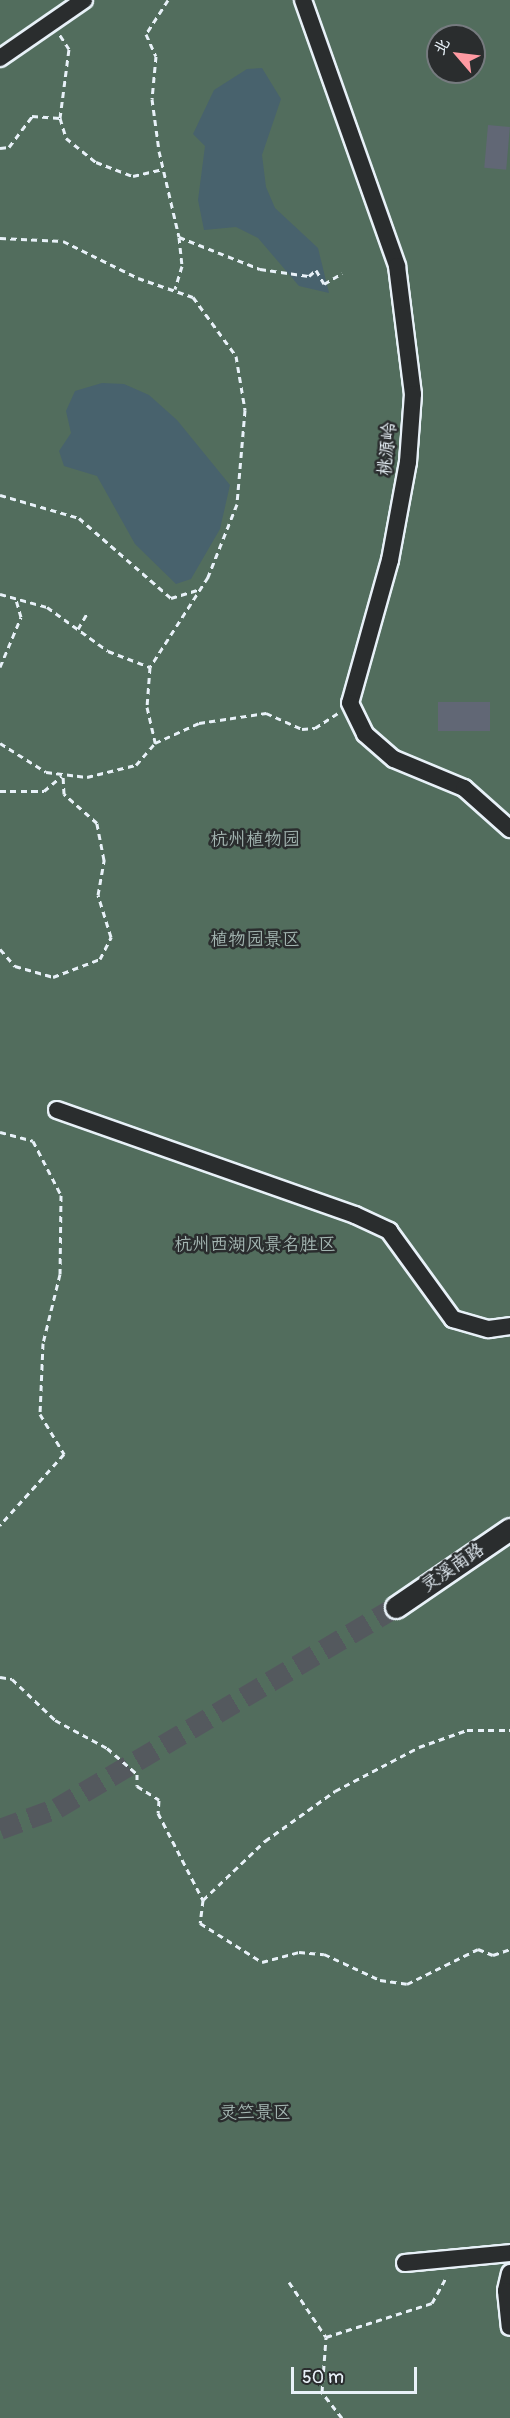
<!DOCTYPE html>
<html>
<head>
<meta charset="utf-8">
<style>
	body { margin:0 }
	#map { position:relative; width:510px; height:2418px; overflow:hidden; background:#3a3e43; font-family:Pangolin,"LXGW WenKai TC",sans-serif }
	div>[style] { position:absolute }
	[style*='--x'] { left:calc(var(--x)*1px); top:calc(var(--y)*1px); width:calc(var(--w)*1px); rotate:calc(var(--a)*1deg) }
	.green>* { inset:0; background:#526d5d }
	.water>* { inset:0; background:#48626d }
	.building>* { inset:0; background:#616775; transform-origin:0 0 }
	.major-tunnel>* { height:21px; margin-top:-10.5px; transform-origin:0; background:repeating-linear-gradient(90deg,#54595e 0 21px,transparent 0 31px) }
	.path>* { height:3px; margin-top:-1.5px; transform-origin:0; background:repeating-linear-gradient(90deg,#e8f1f8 0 6px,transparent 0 10.5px) }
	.roads { filter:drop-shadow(2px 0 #e8f1f8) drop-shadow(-2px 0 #e8f1f8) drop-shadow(0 2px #e8f1f8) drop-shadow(0 -2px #e8f1f8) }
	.minor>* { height:16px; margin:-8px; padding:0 8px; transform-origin:8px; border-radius:8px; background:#2a2d2e }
	.major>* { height:21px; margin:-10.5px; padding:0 10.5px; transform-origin:10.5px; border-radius:10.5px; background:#2a2d2e }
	span { translate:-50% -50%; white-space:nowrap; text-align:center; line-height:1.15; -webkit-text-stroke:5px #2a2d2e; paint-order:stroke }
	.street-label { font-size:18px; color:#e8f1f8 }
	.park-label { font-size:18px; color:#a4b6b2 }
	.north { position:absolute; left:426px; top:24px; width:60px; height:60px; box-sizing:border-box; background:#2a2d2e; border:2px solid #767b7f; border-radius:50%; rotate:298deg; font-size:16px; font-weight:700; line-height:24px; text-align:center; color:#e8f1f8 }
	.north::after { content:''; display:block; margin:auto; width:21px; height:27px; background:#ff9aa2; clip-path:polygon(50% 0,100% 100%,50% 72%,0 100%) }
	.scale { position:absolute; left:291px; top:2367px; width:126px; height:27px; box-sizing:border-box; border:3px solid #e8f1f8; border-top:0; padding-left:8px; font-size:18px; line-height:21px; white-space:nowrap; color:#e8f1f8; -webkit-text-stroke:4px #2a2d2e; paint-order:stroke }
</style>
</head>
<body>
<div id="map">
	<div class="green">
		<div style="clip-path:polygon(evenodd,0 0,510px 0,510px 2418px,0 2418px,0 0,438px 36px,474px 36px,474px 72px,438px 72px,438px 36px)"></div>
	</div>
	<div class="water">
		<div style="clip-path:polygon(262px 68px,281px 99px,262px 155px,266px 187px,275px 208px,318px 248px,329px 293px,299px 286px,258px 238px,236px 227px,204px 230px,198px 200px,205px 146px,193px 134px,214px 90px,247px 69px)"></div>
		<div style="clip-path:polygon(102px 383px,124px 384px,149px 395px,177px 420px,230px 485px,220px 529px,191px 579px,176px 584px,135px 544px,97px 476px,64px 466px,59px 451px,71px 433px,66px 411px,75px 391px)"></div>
	</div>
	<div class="building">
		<div style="left:488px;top:125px;width:22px;height:43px;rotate:5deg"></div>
		<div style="left:438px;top:702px;width:52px;height:29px"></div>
	</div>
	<div class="major-tunnel">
		<div style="--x:0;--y:1829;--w:61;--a:-20.2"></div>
		<div style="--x:57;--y:1808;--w:394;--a:-30.7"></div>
	</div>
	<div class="path">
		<div style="--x:168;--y:0;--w:40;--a:122.9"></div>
		<div style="--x:146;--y:34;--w:24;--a:66"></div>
		<div style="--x:156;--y:56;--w:43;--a:95.3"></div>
		<div style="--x:152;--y:99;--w:52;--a:82.3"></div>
		<div style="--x:159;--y:151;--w:88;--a:76.9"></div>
		<div style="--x:179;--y:237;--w:29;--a:84"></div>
		<div style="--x:182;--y:266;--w:24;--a:107"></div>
		<div style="--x:60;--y:118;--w:21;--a:73"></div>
		<div style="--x:66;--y:138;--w:38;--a:39"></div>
		<div style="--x:96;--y:162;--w:40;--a:21"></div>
		<div style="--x:133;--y:176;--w:31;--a:-13"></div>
		<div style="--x:0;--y:148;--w:9;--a:-6"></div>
		<div style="--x:9;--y:147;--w:39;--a:-53"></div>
		<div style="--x:32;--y:116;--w:28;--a:4"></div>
		<div style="--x:60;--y:118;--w:70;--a:-82.6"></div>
		<div style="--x:69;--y:49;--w:17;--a:-123"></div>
		<div style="--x:179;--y:237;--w:87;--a:21.6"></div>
		<div style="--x:260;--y:269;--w:49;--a:8.1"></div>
		<div style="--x:309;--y:276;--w:9;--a:-41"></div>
		<div style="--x:316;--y:270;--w:16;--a:60"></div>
		<div style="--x:324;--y:284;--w:21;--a:-31"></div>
		<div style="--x:0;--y:238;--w:63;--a:2.7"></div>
		<div style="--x:63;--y:241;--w:84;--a:26.3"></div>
		<div style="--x:138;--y:278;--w:58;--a:19.1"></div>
		<div style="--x:193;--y:297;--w:73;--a:53.9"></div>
		<div style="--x:236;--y:356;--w:55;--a:80.5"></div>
		<div style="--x:245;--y:410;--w:94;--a:94.9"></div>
		<div style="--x:237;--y:504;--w:79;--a:111.7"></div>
		<div style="--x:208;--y:577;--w:107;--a:122.8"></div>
		<div style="--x:150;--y:667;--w:40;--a:94.3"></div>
		<div style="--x:147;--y:707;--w:37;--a:77"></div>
		<div style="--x:0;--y:495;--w:82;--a:16.2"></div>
		<div style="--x:79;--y:518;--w:122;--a:41"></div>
		<div style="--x:171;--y:598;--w:30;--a:-17"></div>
		<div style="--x:0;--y:594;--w:49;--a:15.5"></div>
		<div style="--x:47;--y:607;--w:75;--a:35.8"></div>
		<div style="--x:108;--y:651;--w:45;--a:20.9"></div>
		<div style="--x:78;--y:629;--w:20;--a:-60"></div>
		<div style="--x:0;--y:667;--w:54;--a:-67.2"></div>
		<div style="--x:21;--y:617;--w:18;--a:-106"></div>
		<div style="--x:0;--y:743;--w:54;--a:32.2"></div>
		<div style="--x:46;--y:772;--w:41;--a:7"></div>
		<div style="--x:87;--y:777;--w:50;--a:-13.8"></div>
		<div style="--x:136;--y:765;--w:29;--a:-49"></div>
		<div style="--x:155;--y:743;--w:48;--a:-24.4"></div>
		<div style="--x:199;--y:723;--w:68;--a:-8.5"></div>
		<div style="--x:266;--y:713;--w:39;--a:24"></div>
		<div style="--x:302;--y:729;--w:13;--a:-4"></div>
		<div style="--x:315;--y:728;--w:27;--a:-33"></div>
		<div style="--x:0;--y:791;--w:44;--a:0"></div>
		<div style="--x:44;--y:791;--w:23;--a:-40"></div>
		<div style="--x:0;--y:949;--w:23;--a:49"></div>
		<div style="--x:15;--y:966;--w:40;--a:16"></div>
		<div style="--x:53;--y:977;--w:50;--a:-21"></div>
		<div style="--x:100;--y:959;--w:25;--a:-63"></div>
		<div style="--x:111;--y:937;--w:44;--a:-107.2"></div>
		<div style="--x:98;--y:895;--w:36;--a:-80"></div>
		<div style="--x:104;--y:860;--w:38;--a:-101"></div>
		<div style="--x:97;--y:823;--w:44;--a:-138.7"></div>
		<div style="--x:64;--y:794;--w:20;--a:-93"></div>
		<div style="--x:0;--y:1132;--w:34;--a:15"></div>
		<div style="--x:33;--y:1141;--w:61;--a:62.6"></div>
		<div style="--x:61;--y:1195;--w:79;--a:90.7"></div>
		<div style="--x:60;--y:1274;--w:71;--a:103.8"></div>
		<div style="--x:43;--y:1343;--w:71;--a:92.4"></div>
		<div style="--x:40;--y:1414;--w:47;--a:59"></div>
		<div style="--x:64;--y:1454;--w:96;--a:132"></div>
		<div style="--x:0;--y:1677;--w:12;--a:9"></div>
		<div style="--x:12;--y:1679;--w:59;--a:43.6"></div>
		<div style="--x:55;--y:1720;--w:59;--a:28.3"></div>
		<div style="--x:107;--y:1748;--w:40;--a:41"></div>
		<div style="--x:137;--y:1774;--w:12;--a:90"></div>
		<div style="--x:137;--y:1786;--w:26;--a:32"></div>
		<div style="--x:159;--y:1800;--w:13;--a:94"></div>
		<div style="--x:158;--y:1813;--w:98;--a:62.7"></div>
		<div style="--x:203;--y:1900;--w:23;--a:97"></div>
		<div style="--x:200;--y:1923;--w:73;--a:32.2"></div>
		<div style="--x:262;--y:1962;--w:38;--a:-15"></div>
		<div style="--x:299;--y:1952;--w:25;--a:5"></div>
		<div style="--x:324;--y:1954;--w:62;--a:24.9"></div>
		<div style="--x:380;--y:1980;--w:27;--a:8"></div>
		<div style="--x:407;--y:1984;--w:79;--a:-26.2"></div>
		<div style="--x:478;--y:1949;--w:16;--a:22"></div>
		<div style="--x:493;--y:1955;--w:18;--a:-19"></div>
		<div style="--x:203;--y:1900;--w:86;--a:-43.6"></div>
		<div style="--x:265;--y:1841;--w:86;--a:-35.5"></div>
		<div style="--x:335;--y:1791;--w:95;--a:-27.6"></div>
		<div style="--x:419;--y:1747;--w:51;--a:-19.5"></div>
		<div style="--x:467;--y:1730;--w:43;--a:0"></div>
		<div style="--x:289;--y:2282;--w:66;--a:56.1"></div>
		<div style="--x:342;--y:2418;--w:33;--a:-128"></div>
		<div style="--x:322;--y:2392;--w:55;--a:-85.8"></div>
		<div style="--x:326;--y:2337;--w:111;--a:-17.8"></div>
		<div style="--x:432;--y:2303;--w:31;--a:-61"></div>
	</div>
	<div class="roads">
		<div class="minor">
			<div style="--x:303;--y:0;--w:282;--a:70.5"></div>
			<div style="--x:397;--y:266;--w:129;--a:82.9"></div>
			<div style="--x:413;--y:394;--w:68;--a:94.2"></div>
			<div style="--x:408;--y:462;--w:100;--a:100.4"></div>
			<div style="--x:390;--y:560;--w:148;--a:105.6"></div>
			<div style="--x:350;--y:703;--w:34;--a:64"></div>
			<div style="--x:365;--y:734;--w:38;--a:41"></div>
			<div style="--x:394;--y:759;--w:76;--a:22.5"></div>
			<div style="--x:464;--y:788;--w:62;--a:41.7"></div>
			<div style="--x:0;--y:58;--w:102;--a:-34.6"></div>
			<div style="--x:57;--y:1110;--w:316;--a:19.4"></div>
			<div style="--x:355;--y:1215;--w:38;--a:25"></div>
			<div style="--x:389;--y:1231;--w:109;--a:54"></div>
			<div style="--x:453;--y:1319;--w:37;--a:16"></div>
			<div style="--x:489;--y:1329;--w:21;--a:-8"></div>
			<div style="--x:405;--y:2263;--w:105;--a:-5.4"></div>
			<div style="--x:510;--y:2273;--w:18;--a:103"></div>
			<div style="--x:506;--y:2291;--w:36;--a:84"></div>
		</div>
		<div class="major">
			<div style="--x:396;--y:1607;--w:138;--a:-34.4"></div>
		</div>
	</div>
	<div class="street-label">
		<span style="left:388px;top:449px;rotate:-84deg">桃源岭</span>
		<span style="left:453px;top:1568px;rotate:-34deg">灵溪南路</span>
	</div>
	<div class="park-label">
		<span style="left:255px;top:840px">杭州植物园</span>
		<span style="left:255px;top:940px">植物园景区</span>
		<span style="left:255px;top:1245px">杭州西湖风景名胜区</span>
		<span style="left:255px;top:2113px">灵竺景区</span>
	</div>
	<div class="north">北</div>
	<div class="scale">50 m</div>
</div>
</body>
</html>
